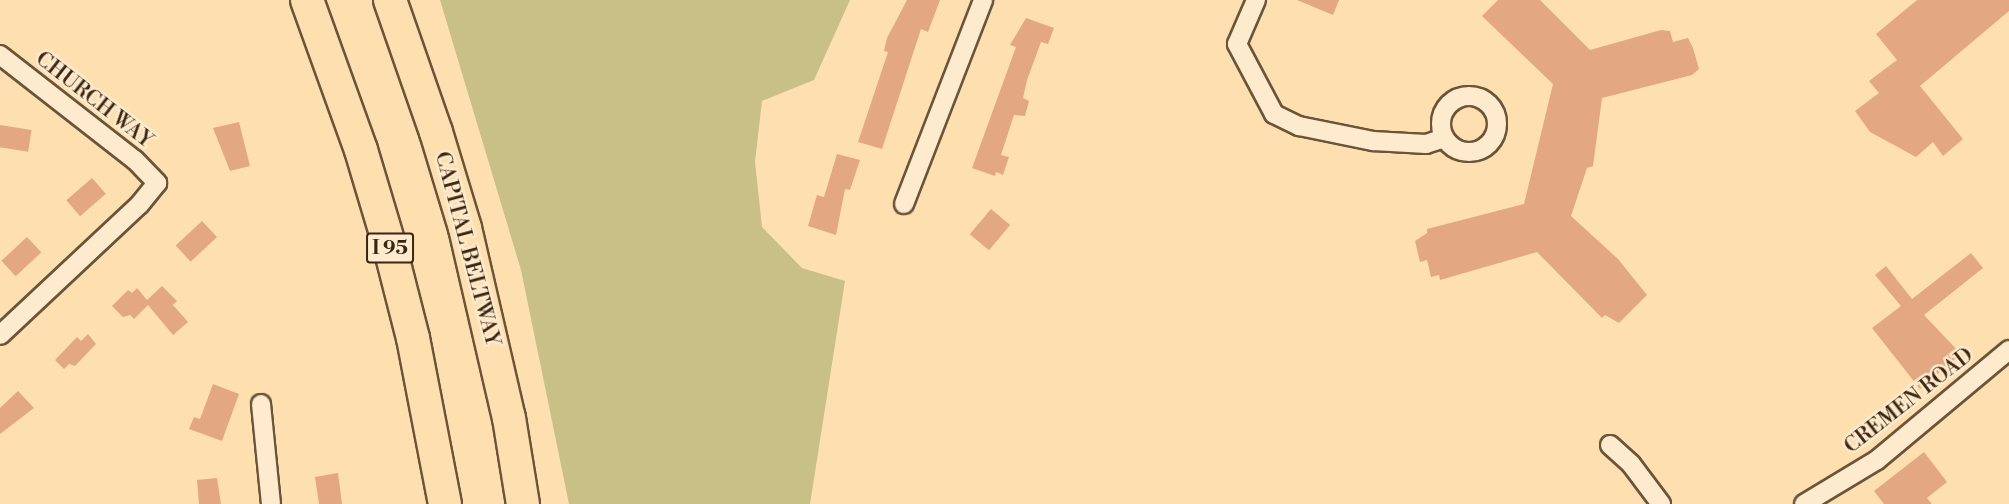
<!DOCTYPE html>
<html>
<head>
<meta charset="utf-8">
<style>
	body { margin:0 }
	#map { position:relative; width:2009px; height:504px; overflow:hidden; background:#fddfb0; font-family:"Libre Bodoni",serif }
	div>[style] { position:absolute }
	[style*='--x'] { left:calc(var(--x)*1px); top:calc(var(--y)*1px); width:calc(var(--w)*1px); rotate:calc(var(--a)*1deg) }
	.green>* { inset:0; background:#c8c086 }
	.building>* { inset:0; background:#e3a782; transform-origin:0 0 }
	.roads { filter:drop-shadow(2px 0 #6a543a) drop-shadow(-2px 0 #6a543a) drop-shadow(0 2px #6a543a) drop-shadow(0 -2px #6a543a) }
	.minor>* { height:18px; margin:-9px; padding:0 9px; transform-origin:9px; border-radius:9px; background:#feeacc }
	.minor>.ring { margin:-9px; padding:0; box-sizing:content-box; background:none; border:18px solid #feeacc; border-radius:50% }
	.motorway>* { height:32px; margin:-16px; padding:0 16px; transform-origin:16px; border-radius:16px; background:#fddfb0 }
	span { translate:-50% -50%; white-space:nowrap; text-align:center; line-height:1.15; -webkit-text-stroke:5px #feeacc; paint-order:stroke }
	.shield-label span { padding:2px 4px; background:#feeacc; border:2px solid; border-radius:4px; -webkit-text-stroke-width:0 }
	.shield-label { font-size:20px; color:#392512; font-weight:700 }
	.street-label { font-size:21px; color:#392512 }
</style>
</head>
<body>
<div id="map">
	<div class="green">
		<div style="clip-path:polygon(440px 0,850px 0,814px 80px,762px 101px,755px 162px,762px 227px,802px 268px,845px 281px,810px 504px,569px 504px,521px 270px)"></div>
	</div>
	<div class="building">
		<div style="clip-path:polygon(907px 0,940px 0,928px 32px,921px 29px,882px 149px,858px 142px,888px 52px,884px 51px,887px 38px)"></div>
		<div style="clip-path:polygon(1297px 0,1339px 0,1333px 15px)"></div>
		<div style="clip-path:polygon(1498px 0,1540px 0,1590px 50px,1661px 30px,1670px 31px,1673px 42px,1688px 38px,1693px 48px,1699px 69px,1692px 75px,1602px 98px,1593px 166px,1587px 168px,1571px 216px,1618px 259px,1647px 295px,1619px 323px,1605px 315px,1602px 318px,1537px 252px,1440px 280px,1439px 275px,1431px 277px,1427px 260px,1420px 262px,1415px 241px,1427px 233px,1427px 229px,1524px 204px,1553px 84px,1482px 16px)"></div>
		<div style="clip-path:polygon(1917px 0,2009px 0,2009px 11px,1920px 86px,1963px 139px,1943px 156px,1933px 142px,1916px 157px,1870px 132px,1855px 111px,1879px 93px,1869px 81px,1897px 60px,1876px 34px)"></div>
		<div style="clip-path:polygon(1026px 18px,1054px 28px,1048px 44px,1041px 42px,1027px 80px,1023px 98px,1029px 101px,1025px 116px,1014px 115px,1001px 155px,1009px 157px,1003px 175px,996px 172px,995px 176px,972px 168px,1016px 47px,1010px 45px)"></div>
		<div style="clip-path:polygon(239px 122px,250px 166px,230px 171px,213px 128px)"></div>
		<div style="left:0;top:125px;width:32px;height:22px;rotate:9deg"></div>
		<div style="clip-path:polygon(837px 154px,860px 160px,850px 190px,845px 189px,836px 235px,808px 226px,817px 195px,824px 197px)"></div>
		<div style="left:92px;top:178px;width:21px;height:34px;rotate:49deg"></div>
		<div style="left:991px;top:209px;width:25px;height:33px;rotate:40deg"></div>
		<div style="left:202px;top:221px;width:22px;height:36px;rotate:47deg"></div>
		<div style="left:27px;top:237px;width:21px;height:35px;rotate:47deg"></div>
		<div style="clip-path:polygon(1971px 253px,1983px 268px,1924px 315px,1961px 354px,1920px 389px,1872px 328px,1901px 306px,1875px 275px,1886px 266px,1912px 299px)"></div>
		<div style="clip-path:polygon(162px 286px,177px 301px,173px 305px,188px 322px,173px 335px,148px 305px,134px 319px,130px 315px,123px 317px,112px 306px,128px 290px,132px 293px,137px 288px,147px 300px)"></div>
		<div style="clip-path:polygon(88px 334px,96px 344px,75px 366px,69px 364px,64px 369px,55px 360px,77px 337px,81px 341px)"></div>
		<div style="clip-path:polygon(213px 384px,239px 394px,222px 441px,189px 429px,194px 417px,200px 419px)"></div>
		<div style="clip-path:polygon(18px 391px,34px 408px,0 434px,0 408px)"></div>
		<div style="clip-path:polygon(1924px 452px,1947px 482px,1927px 498px,1932px 504px,1884px 504px,1874px 491px)"></div>
		<div style="clip-path:polygon(338px 473px,342px 504px,319px 504px,315px 477px)"></div>
		<div style="clip-path:polygon(217px 478px,221px 504px,199px 504px,197px 480px)"></div>
	</div>
	<div class="roads">
		<div class="minor">
			<div style="--x:1256;--y:0;--w:48;--a:113.4"></div>
			<div style="--x:1237;--y:44;--w:79;--a:62.1"></div>
			<div style="--x:1274;--y:114;--w:28;--a:26"></div>
			<div style="--x:1299;--y:126;--w:76;--a:11.5"></div>
			<div style="--x:1373;--y:141;--w:53;--a:3.2"></div>
			<div style="--x:1426;--y:144;--w:19;--a:-18"></div>
			<div style="--x:0;--y:55;--w:171;--a:37.9"></div>
			<div style="--x:135;--y:160;--w:32;--a:46"></div>
			<div style="--x:157;--y:183;--w:28;--a:129"></div>
			<div style="--x:139;--y:205;--w:190;--a:136.9"></div>
			<div class="ring" style="left:1441px;top:96px;width:38px;height:38px"></div>
			<div style="--x:904;--y:204;--w:219;--a:-68.8"></div>
			<div style="--x:261;--y:404;--w:100;--a:84.3"></div>
			<div style="--x:1610;--y:445;--w:28;--a:42"></div>
			<div style="--x:1631;--y:464;--w:50;--a:53.1"></div>
			<div style="--x:1804;--y:504;--w:85;--a:-31.1"></div>
			<div style="--x:1877;--y:460;--w:172;--a:-39.8"></div>
		</div>
		<div class="motorway">
			<div style="--x:307;--y:0;--w:159;--a:70.2"></div>
			<div style="--x:361;--y:150;--w:98;--a:73.4"></div>
			<div style="--x:389;--y:244;--w:97;--a:75.7"></div>
			<div style="--x:413;--y:338;--w:169;--a:79.1"></div>
			<div style="--x:390;--y:0;--w:140;--a:70.8"></div>
			<div style="--x:436;--y:132;--w:100;--a:73.2"></div>
			<div style="--x:465;--y:228;--w:195;--a:77"></div>
			<div style="--x:509;--y:418;--w:87;--a:80.8"></div>
		</div>
	</div>
	<div class="shield-label">
		<span style="left:390px;top:248px">I 95</span>
	</div>
	<div class="street-label">
		<span style="left:94px;top:100px;rotate:38deg">CHURCH WAY</span>
		<span style="left:467px;top:249px;rotate:75deg">CAPITAL BELTWAY</span>
		<span style="left:1909px;top:401px;rotate:-38deg">CREMEN ROAD</span>
	</div>
</div>
</body>
</html>
